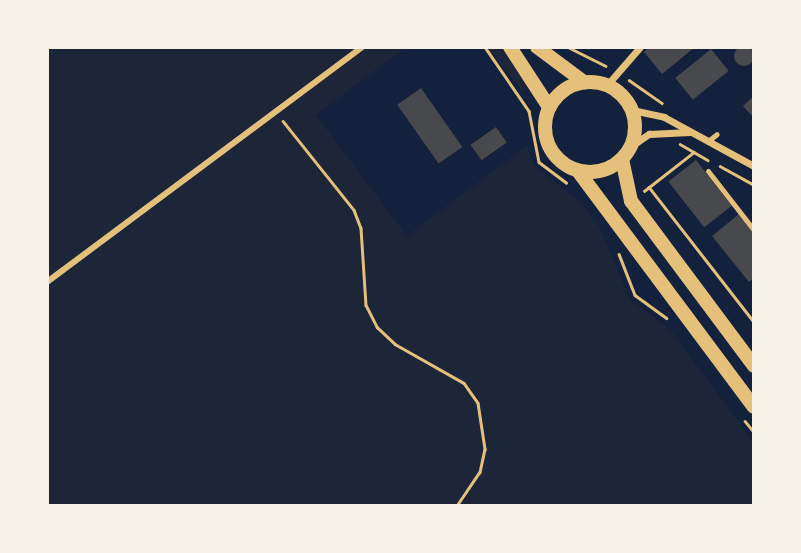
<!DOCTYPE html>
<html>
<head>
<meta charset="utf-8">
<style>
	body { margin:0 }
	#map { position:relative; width:801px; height:553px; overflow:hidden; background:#14213d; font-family:Arial,sans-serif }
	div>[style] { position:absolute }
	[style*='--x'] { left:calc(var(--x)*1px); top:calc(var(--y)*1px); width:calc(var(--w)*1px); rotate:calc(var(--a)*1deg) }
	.green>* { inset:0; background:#1d2539 }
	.building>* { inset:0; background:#48494c; transform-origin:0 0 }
	.round { border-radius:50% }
	.path>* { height:2.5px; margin:-1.25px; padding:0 1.25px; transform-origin:1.25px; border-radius:1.25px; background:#e5c07b }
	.service>* { height:5px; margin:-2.5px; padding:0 2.5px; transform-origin:2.5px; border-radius:2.5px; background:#e5c07b }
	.pedestrian>* { height:6px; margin:-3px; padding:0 3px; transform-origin:3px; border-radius:3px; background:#e5c07b }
	.minor>* { height:7px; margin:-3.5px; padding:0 3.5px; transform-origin:3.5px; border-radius:3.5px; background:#e5c07b }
	.secondary>* { height:14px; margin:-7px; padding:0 7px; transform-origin:7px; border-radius:7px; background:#e5c07b }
	.secondary>.ring { margin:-7px; padding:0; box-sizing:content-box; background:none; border:14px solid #e5c07b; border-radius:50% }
	span { translate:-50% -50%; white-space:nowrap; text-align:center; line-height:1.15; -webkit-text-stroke:6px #f6f1e7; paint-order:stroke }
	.frame { position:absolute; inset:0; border:49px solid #f6f1e7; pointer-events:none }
</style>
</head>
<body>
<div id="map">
	<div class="green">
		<div style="clip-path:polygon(47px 47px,406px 47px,316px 115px,407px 236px,527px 146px,534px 166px,582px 203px,599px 226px,630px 299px,672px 332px,754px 443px,754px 506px,47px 506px)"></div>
		<div style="clip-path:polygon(487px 47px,503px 47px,532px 83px,522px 91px)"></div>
	</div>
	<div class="building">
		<div class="round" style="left:734px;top:46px;width:20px;height:20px"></div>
		<div style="clip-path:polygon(649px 47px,695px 47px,662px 74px,644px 52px)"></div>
		<div style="left:711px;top:49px;width:28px;height:46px;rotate:51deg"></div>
		<div style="left:421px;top:88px;width:72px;height:29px;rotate:55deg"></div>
		<div style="clip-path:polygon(754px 96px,754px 118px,743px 106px)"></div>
		<div style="left:496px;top:127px;width:19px;height:31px;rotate:55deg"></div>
		<div style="left:696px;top:160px;width:58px;height:35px;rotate:52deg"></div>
		<div style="clip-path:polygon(739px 214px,754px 233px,754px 278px,749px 282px,712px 236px)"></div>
	</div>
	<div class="path">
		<div style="--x:485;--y:47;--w:78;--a:55.5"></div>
		<div style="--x:529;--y:111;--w:52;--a:78.9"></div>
		<div style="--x:539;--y:162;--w:34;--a:37"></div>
		<div style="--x:568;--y:47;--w:42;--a:26.6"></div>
		<div style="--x:629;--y:80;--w:40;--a:34.9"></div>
		<div style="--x:283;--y:121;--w:114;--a:51.4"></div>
		<div style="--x:354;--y:210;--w:19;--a:69"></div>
		<div style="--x:361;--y:228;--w:77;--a:86.3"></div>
		<div style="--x:366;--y:305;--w:25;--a:63"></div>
		<div style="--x:377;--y:327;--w:25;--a:43"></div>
		<div style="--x:395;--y:344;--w:79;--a:29.5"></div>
		<div style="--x:464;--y:383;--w:24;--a:55"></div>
		<div style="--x:478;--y:403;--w:47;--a:81.3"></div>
		<div style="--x:485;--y:449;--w:24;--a:102"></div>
		<div style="--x:480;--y:472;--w:41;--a:124.1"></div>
		<div style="--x:680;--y:144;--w:32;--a:30"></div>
		<div style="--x:720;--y:166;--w:39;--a:29"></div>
		<div style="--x:649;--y:187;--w:171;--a:52.1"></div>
		<div style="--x:644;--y:191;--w:63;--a:-38"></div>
		<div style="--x:619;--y:254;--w:44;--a:68.7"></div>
		<div style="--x:635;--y:295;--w:39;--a:36"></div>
		<div style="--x:745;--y:421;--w:14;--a:51"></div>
	</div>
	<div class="service">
		<div style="--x:708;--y:141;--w:11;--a:-38"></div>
		<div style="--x:708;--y:171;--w:75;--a:52.1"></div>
	</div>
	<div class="pedestrian">
		<div style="--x:47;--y:282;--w:393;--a:-36.7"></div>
	</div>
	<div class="minor">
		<div style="--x:607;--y:85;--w:50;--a:-49"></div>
		<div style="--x:632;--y:110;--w:33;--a:12"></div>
		<div style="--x:664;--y:117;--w:102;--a:28.6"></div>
		<div style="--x:631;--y:146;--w:22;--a:-34"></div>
		<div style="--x:649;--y:134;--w:41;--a:-2.8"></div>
	</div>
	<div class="secondary">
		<div style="--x:510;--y:47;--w:72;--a:57"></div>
		<div style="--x:537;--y:47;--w:59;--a:36.7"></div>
		<div class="ring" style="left:545px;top:82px;width:76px;height:76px"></div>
		<div style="--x:622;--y:159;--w:43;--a:77.9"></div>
		<div style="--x:631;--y:201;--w:206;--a:53.3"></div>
		<div style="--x:578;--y:171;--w:294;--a:53.3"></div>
	</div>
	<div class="frame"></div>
</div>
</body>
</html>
